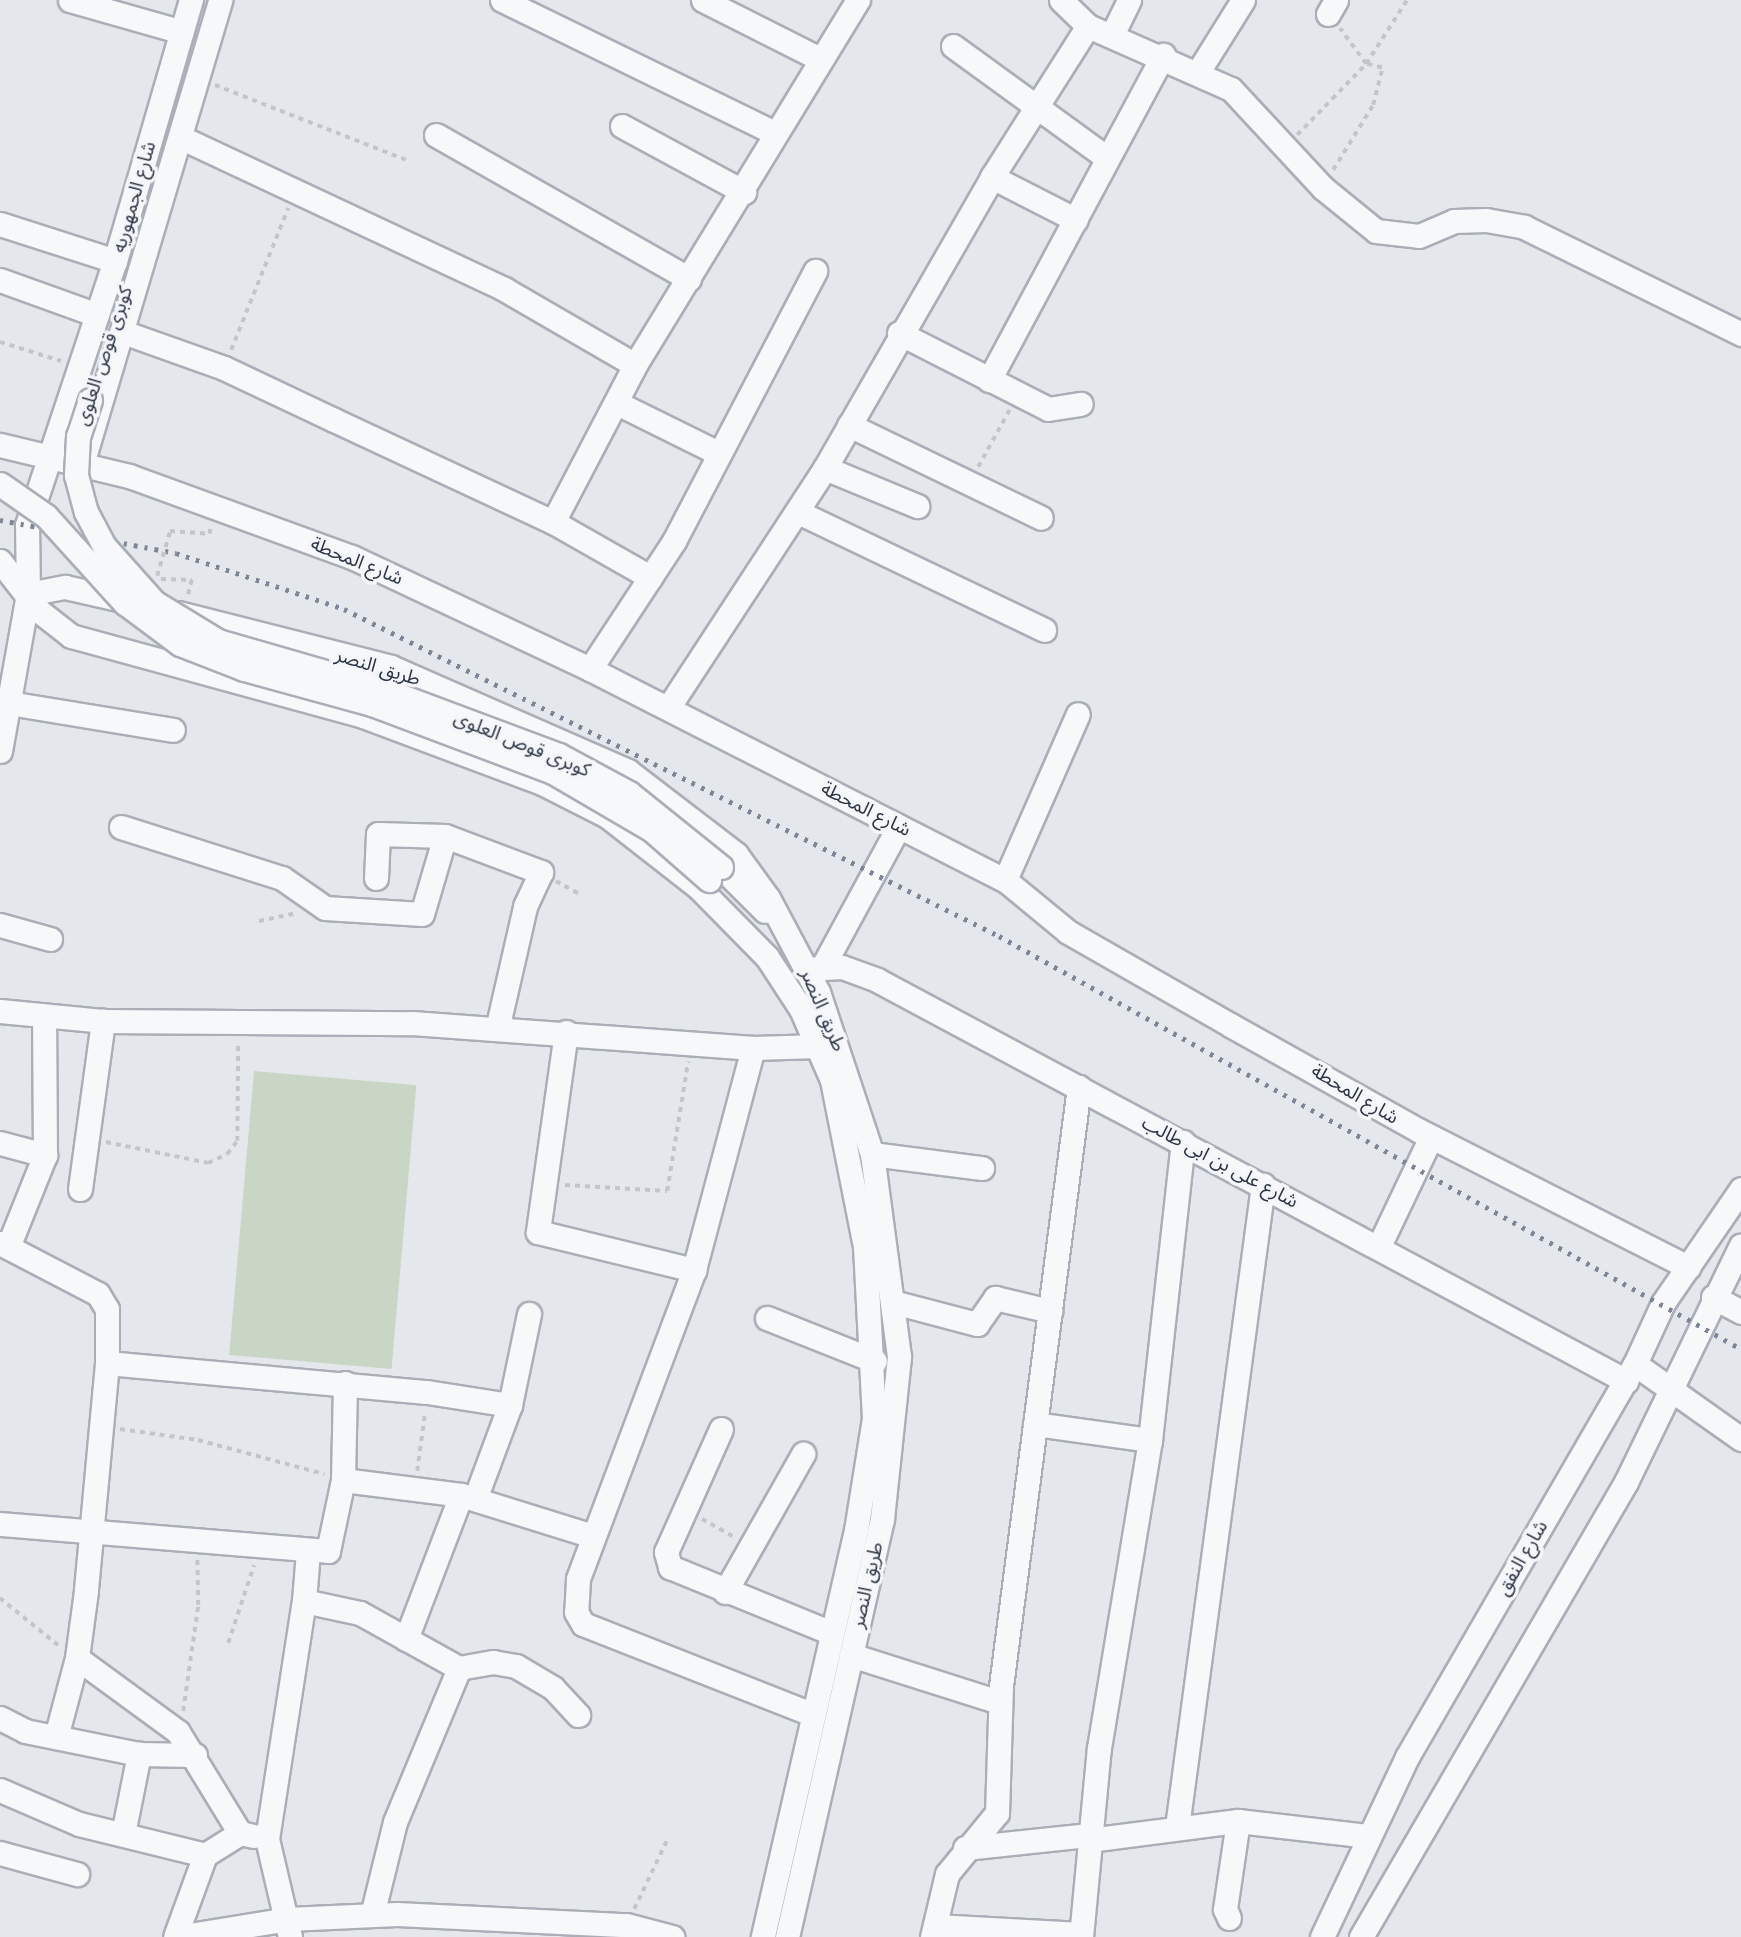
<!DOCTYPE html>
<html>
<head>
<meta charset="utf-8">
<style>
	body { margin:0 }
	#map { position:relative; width:1741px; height:1937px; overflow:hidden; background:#e4e7ec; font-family:Quicksand,"Noto Sans Arabic",sans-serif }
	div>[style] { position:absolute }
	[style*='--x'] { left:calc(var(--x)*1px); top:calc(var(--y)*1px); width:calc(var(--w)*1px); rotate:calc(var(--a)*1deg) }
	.green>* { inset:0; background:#c9d6c5; transform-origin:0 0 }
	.path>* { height:3.5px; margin-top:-1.75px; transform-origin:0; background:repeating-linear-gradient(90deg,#c2c5cb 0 5px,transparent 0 10px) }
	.roads { filter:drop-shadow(2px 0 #a9aeb7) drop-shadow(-2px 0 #a9aeb7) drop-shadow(0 2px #a9aeb7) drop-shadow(0 -2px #a9aeb7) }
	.minor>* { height:23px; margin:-11.5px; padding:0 11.5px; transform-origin:11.5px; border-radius:11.5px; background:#f7f8fa }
	.rail>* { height:5px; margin-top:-2.5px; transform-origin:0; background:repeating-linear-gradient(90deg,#7d8696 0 3.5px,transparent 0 10.5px) }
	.path-bridge>* { height:3.5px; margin-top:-1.75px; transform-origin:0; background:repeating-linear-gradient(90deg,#c2c5cb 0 5px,transparent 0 10px) }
	.bridges { filter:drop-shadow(2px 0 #a9aeb7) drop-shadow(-2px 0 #a9aeb7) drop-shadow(0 2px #a9aeb7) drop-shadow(0 -2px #a9aeb7) }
	.minor-bridge>* { height:23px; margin:-11.5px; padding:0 11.5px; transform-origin:11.5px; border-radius:11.5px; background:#f7f8fa }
	span { translate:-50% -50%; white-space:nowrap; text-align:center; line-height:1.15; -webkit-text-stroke:7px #f4f6f9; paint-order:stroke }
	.street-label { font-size:19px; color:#2b3445 }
</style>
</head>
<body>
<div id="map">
	<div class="green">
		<div style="left:254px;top:1071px;width:163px;height:285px;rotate:5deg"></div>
	</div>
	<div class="path">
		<div style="--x:215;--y:85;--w:208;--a:21.4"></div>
		<div style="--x:1297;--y:135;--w:99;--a:-45.8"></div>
		<div style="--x:1366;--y:64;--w:76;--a:-57.4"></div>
		<div style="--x:1333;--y:170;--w:76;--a:-58.4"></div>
		<div style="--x:1373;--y:105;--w:38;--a:-76"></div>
		<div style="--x:1382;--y:68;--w:16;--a:-166"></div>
		<div style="--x:1366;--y:64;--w:44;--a:-126.6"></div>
		<div style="--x:0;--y:342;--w:64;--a:17.3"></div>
		<div style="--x:231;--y:350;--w:153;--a:-68.1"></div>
		<div style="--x:978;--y:467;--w:66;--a:-61.1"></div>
		<div style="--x:170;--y:531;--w:39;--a:4"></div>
		<div style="--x:209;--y:534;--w:8;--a:-76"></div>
		<div style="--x:161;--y:579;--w:31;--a:2"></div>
		<div style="--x:192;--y:580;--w:16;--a:104"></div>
		<div style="--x:556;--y:881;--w:26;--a:29"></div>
		<div style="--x:259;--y:921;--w:40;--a:-12"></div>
		<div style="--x:106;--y:1142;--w:104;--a:11.6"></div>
		<div style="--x:208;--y:1163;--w:21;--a:-25"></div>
		<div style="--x:227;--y:1154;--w:16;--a:-52"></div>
		<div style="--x:237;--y:1141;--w:99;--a:-89.4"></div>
		<div style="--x:565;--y:1185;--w:102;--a:3.4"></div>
		<div style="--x:667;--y:1191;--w:131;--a:-80.8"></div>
		<div style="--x:120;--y:1429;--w:79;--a:8"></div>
		<div style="--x:198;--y:1440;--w:131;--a:15.1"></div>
		<div style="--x:417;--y:1471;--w:60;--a:-82.3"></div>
		<div style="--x:702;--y:1519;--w:38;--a:29"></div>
		<div style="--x:0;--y:1598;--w:75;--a:39"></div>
		<div style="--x:228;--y:1643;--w:82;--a:-71.6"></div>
		<div style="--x:183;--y:1711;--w:107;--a:-81.9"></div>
		<div style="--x:198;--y:1605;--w:47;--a:-91.2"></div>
		<div style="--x:634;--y:1909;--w:79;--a:-64.4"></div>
	</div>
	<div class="roads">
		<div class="minor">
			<div style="--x:70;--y:0;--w:116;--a:15.9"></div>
			<div style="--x:502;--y:0;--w:304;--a:26"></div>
			<div style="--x:703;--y:0;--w:131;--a:26.8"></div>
			<div style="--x:1061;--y:0;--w:37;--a:44"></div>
			<div style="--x:1088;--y:26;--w:156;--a:23.8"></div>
			<div style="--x:1231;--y:89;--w:135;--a:47.1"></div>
			<div style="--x:1323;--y:188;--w:68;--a:39.1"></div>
			<div style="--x:1376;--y:231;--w:43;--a:6.6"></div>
			<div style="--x:1419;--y:236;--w:38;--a:-23"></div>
			<div style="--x:1454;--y:221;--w:32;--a:-2"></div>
			<div style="--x:1486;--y:220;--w:39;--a:10"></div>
			<div style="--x:1524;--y:227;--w:242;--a:26.2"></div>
			<div style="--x:1328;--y:14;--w:16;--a:-60"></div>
			<div style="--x:1112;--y:35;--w:39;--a:-64"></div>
			<div style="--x:953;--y:46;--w:190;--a:36"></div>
			<div style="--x:1198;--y:72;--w:85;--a:-58"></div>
			<div style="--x:622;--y:126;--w:139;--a:28.4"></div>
			<div style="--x:436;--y:135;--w:291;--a:29.6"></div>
			<div style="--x:182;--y:138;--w:356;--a:25.1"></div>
			<div style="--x:504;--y:289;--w:151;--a:30.1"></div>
			<div style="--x:992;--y:177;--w:94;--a:27.1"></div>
			<div style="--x:0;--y:224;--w:121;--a:17.8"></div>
			<div style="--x:0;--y:280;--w:103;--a:19.8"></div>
			<div style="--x:123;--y:332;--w:107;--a:19.6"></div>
			<div style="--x:224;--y:368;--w:122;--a:25.3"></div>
			<div style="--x:334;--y:420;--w:242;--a:25"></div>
			<div style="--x:553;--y:522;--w:112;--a:29.6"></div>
			<div style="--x:899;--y:333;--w:167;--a:27"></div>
			<div style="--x:1048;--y:409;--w:33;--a:-9"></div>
			<div style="--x:989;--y:380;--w:369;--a:-61.8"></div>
			<div style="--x:617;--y:403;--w:113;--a:26.3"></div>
			<div style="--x:849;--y:425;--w:213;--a:25.8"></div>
			<div style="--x:0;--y:445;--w:133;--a:13.5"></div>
			<div style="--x:129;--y:476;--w:237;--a:20"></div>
			<div style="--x:352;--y:557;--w:263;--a:25.2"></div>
			<div style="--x:590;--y:669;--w:466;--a:27"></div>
			<div style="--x:1005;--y:880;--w:82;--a:39.5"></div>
			<div style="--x:1068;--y:932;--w:189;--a:29.8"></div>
			<div style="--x:1232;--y:1026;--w:215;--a:29.2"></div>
			<div style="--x:1420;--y:1131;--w:301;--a:26.9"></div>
			<div style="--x:82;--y:464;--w:484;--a:-73.4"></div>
			<div style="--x:825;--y:468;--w:100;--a:22.4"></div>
			<div style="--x:798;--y:512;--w:273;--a:25.6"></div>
			<div style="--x:553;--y:522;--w:177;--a:-62.4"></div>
			<div style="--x:635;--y:365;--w:428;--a:-58.6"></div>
			<div style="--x:0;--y:561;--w:63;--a:52"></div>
			<div style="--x:39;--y:611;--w:41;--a:38"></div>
			<div style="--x:71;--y:636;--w:303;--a:15.3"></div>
			<div style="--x:363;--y:716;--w:191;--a:20.5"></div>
			<div style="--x:542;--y:783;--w:73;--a:26.9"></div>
			<div style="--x:607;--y:816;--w:117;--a:38"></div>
			<div style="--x:699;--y:888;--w:97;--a:45.4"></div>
			<div style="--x:767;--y:957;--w:62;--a:56.8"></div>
			<div style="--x:801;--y:1009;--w:77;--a:66.4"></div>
			<div style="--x:832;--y:1080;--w:170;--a:78.8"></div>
			<div style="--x:865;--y:1247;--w:171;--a:87"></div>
			<div style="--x:874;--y:1418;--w:113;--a:99.1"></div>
			<div style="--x:856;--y:1530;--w:417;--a:102.9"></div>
			<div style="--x:28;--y:594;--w:38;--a:-11"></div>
			<div style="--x:65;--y:587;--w:68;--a:12.8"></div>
			<div style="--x:178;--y:613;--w:220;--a:14.2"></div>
			<div style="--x:391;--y:667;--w:259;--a:23.7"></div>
			<div style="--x:628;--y:771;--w:136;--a:37.5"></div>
			<div style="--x:736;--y:854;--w:54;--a:54"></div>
			<div style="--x:768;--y:898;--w:106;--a:62"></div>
			<div style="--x:818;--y:992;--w:171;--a:71.6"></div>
			<div style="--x:872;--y:1154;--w:205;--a:82.4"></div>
			<div style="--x:899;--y:1357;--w:163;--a:96"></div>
			<div style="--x:882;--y:1519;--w:429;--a:102.8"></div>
			<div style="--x:590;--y:669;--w:153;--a:-56.7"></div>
			<div style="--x:674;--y:541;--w:305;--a:-62.4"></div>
			<div style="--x:9;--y:703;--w:166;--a:9.3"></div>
			<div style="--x:668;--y:708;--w:287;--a:-56.8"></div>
			<div style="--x:825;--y:468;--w:336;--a:-60.1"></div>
			<div style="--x:992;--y:177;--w:179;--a:-57.6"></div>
			<div style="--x:0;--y:751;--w:159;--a:-79.9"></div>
			<div style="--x:28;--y:594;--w:69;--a:-90.8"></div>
			<div style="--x:27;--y:525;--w:278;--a:-71.6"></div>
			<div style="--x:115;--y:261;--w:272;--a:-73.8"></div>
			<div style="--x:121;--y:827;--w:169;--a:17.6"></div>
			<div style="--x:282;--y:878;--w:52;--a:34.9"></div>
			<div style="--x:325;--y:908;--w:97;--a:3.5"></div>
			<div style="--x:422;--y:914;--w:81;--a:-73.6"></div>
			<div style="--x:445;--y:836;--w:103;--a:20.6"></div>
			<div style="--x:541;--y:872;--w:38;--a:115"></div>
			<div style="--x:525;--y:907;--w:125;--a:102.9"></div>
			<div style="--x:721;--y:867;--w:62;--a:45"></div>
			<div style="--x:376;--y:878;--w:44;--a:-87.4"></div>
			<div style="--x:378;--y:834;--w:67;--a:1.7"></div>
			<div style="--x:1005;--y:880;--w:181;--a:-66.3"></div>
			<div style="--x:0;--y:925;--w:52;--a:15.6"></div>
			<div style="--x:823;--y:966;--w:159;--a:-61.5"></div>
			<div style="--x:806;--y:969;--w:36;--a:-3"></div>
			<div style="--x:842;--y:967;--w:37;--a:20"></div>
			<div style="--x:877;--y:980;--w:850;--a:28.16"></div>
			<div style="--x:0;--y:1011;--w:103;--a:5.5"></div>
			<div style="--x:103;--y:1021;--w:309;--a:0.4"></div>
			<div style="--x:412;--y:1023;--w:342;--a:4.2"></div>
			<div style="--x:753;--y:1048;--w:66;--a:-1.7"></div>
			<div style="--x:819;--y:1046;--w:13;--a:-108"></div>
			<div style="--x:566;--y:1032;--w:202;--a:98"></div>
			<div style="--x:538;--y:1232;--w:161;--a:13.7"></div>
			<div style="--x:753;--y:1048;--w:230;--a:104.9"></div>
			<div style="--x:694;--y:1270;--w:330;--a:110.6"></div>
			<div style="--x:578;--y:1579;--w:33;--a:93"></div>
			<div style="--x:576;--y:1612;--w:14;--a:60"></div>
			<div style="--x:583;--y:1624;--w:246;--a:21.5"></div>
			<div style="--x:0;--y:1143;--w:47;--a:14.9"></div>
			<div style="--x:872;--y:1154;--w:111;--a:7.3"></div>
			<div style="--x:80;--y:1189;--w:170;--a:-82.2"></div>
			<div style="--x:0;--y:1243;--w:110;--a:27.5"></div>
			<div style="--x:98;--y:1294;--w:17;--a:59"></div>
			<div style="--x:107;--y:1309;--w:54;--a:90"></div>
			<div style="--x:107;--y:1363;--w:229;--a:95.3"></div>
			<div style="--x:86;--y:1591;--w:68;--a:97.7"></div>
			<div style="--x:77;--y:1658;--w:82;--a:104.9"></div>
			<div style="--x:1379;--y:1246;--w:121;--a:-64.5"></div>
			<div style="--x:8;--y:1247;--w:99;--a:-68.1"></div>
			<div style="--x:45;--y:1155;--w:136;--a:-90.4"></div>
			<div style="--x:1713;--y:1297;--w:32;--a:28"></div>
			<div style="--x:897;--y:1303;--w:83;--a:14.7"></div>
			<div style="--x:977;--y:1324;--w:32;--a:-55"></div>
			<div style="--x:995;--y:1298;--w:57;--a:13.3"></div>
			<div style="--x:767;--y:1318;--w:116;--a:21.7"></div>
			<div style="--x:107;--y:1363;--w:321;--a:5.2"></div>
			<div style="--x:427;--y:1392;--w:84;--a:8.9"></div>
			<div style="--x:510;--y:1405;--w:93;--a:-78.2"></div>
			<div style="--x:1635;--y:1364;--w:130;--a:35.3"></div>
			<div style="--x:1035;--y:1424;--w:116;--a:7.9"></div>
			<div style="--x:721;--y:1429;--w:135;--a:114.1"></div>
			<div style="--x:666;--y:1552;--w:16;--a:75"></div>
			<div style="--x:670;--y:1567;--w:175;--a:22.2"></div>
			<div style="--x:343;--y:1480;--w:119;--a:7.2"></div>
			<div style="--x:461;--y:1495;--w:138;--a:17.3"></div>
			<div style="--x:475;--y:1499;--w:100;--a:-69.6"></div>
			<div style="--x:0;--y:1524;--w:329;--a:4.7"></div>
			<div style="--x:328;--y:1551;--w:73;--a:-78.1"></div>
			<div style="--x:343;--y:1480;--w:97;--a:-88.8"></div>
			<div style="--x:725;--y:1592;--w:159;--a:-60.5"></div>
			<div style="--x:304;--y:1601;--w:50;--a:-85.4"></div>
			<div style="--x:406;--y:1639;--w:154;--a:-69.1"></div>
			<div style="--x:851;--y:1655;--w:155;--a:17.6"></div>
			<div style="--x:77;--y:1658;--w:125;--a:36.2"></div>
			<div style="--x:178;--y:1732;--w:119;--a:58.5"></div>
			<div style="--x:0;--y:1718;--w:28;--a:27"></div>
			<div style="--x:25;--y:1731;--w:116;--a:11.4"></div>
			<div style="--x:139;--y:1754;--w:56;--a:1"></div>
			<div style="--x:0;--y:1790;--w:86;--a:23.3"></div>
			<div style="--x:79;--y:1824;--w:130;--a:13.8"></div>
			<div style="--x:1177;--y:1827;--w:648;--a:-82.37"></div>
			<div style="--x:123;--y:1834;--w:82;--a:-78.7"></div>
			<div style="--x:1089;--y:1840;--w:150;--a:-7.3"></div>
			<div style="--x:1238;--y:1821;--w:130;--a:6.6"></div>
			<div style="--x:965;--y:1848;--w:125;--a:-6"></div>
			<div style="--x:0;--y:1853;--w:80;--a:15.3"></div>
			<div style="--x:372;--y:1915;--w:96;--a:-76.1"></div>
			<div style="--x:395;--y:1822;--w:167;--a:-67.4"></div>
			<div style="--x:1229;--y:1918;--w:10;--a:-114"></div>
			<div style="--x:1225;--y:1909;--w:89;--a:-81.6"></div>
			<div style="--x:935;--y:1926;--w:146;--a:3.1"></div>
			<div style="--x:175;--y:1937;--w:87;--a:-69.9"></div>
			<div style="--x:205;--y:1855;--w:41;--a:-32.2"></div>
			<div style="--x:240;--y:1833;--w:14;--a:12"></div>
			<div style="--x:177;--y:1937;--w:112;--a:-9.2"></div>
			<div style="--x:288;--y:1919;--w:109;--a:-2.6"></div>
			<div style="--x:397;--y:1914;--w:229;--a:2.8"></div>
			<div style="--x:626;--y:1925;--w:48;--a:14.6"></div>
			<div style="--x:290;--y:1937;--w:101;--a:-103.2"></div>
			<div style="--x:267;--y:1839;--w:241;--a:-81.2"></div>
			<div style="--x:304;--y:1601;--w:57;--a:12.1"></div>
			<div style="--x:360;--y:1613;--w:113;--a:29.1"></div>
			<div style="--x:459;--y:1668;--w:35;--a:-10"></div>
			<div style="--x:493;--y:1662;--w:23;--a:10"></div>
			<div style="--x:516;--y:1666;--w:43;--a:30.7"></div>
			<div style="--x:553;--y:1688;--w:37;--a:47"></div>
			<div style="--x:932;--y:1937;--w:65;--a:-76.6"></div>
			<div style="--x:947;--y:1874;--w:79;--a:-50.7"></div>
			<div style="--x:997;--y:1813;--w:127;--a:-88.2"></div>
			<div style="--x:1001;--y:1686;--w:604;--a:-82.58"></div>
			<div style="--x:1081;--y:1937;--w:190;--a:-84.6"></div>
			<div style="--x:1099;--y:1748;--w:312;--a:-80.6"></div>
			<div style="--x:1150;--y:1440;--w:300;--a:-83.7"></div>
			<div style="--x:1322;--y:1937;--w:199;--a:-64.7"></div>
			<div style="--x:1407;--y:1757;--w:454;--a:-59.9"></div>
			<div style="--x:1635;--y:1364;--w:67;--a:-65.3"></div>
			<div style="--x:1663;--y:1303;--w:138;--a:-55.6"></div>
			<div style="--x:1361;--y:1937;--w:527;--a:-59.78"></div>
			<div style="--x:1626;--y:1482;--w:263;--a:-64.1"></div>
		</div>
	</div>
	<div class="rail">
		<div style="--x:0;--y:520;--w:179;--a:10.6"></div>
		<div style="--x:176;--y:553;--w:177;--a:18.4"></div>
		<div style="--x:344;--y:609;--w:732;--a:26.53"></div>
		<div style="--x:999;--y:936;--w:849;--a:29.1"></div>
	</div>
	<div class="path-bridge">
		<div style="--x:157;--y:576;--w:47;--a:-73.9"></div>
	</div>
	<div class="bridges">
		<div class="minor-bridge">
			<div style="--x:90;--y:400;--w:38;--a:108"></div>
			<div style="--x:78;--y:436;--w:39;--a:93"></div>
			<div style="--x:76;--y:475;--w:38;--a:75"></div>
			<div style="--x:86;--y:512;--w:38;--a:62"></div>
			<div style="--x:104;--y:546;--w:75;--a:48.2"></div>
			<div style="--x:154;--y:602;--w:75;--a:31.4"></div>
			<div style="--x:218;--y:641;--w:166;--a:16.1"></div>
			<div style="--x:377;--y:687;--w:194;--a:20.5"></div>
			<div style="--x:559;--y:755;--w:80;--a:28.5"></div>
			<div style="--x:629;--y:793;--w:118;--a:38.8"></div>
			<div style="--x:0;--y:484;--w:56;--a:34.8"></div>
			<div style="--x:46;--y:516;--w:118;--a:47.8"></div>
			<div style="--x:125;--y:603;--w:69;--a:36.7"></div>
			<div style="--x:180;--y:644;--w:69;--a:21.3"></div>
			<div style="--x:244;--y:669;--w:133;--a:15.3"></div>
			<div style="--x:372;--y:704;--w:193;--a:20.6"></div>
			<div style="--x:553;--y:772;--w:115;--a:30.4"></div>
			<div style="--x:652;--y:830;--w:76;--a:41.3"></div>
		</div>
	</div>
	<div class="street-label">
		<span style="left:134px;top:197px;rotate:-74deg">شارع الجمهوريه</span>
		<span style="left:104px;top:356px;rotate:-72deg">كوبرى قوص العلوى</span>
		<span style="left:357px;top:561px;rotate:22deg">شارع المحطة</span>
		<span style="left:378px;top:667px;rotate:17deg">طريق النصر</span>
		<span style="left:522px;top:744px;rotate:22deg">كوبرى قوص العلوى</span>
		<span style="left:866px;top:809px;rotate:27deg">شارع المحطة</span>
		<span style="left:823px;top:1010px;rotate:67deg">طريق النصر</span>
		<span style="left:1355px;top:1094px;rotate:31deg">شارع المحطة</span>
		<span style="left:1220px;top:1162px;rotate:28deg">شارع على بن ابى طالب</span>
		<span style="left:1522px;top:1558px;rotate:-60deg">شارع النفق</span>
		<span style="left:867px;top:1585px;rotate:-77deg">طريق النصر</span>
	</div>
</div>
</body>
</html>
